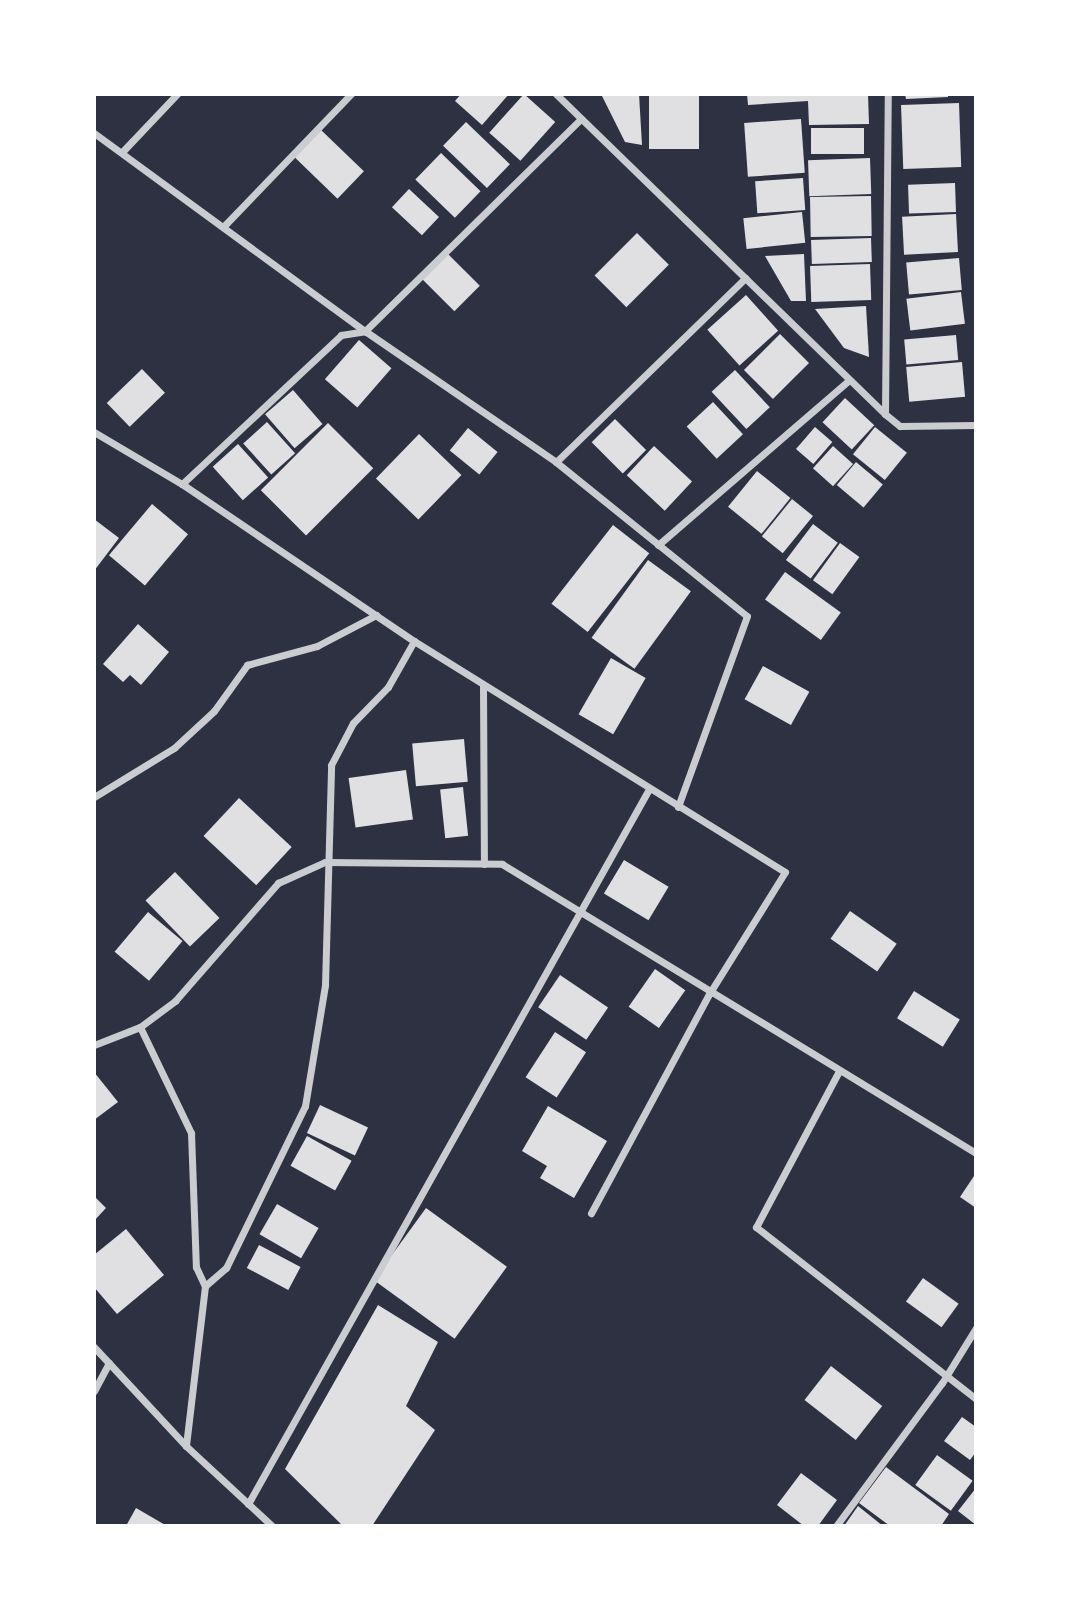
<!DOCTYPE html>
<html>
<head>
<meta charset="utf-8">
<style>
	body { margin:0 }
	#map { position:relative; width:1070px; height:1620px; overflow:hidden; background:#2d3142; font-family:"Fira Sans",sans-serif }
	div>[style] { position:absolute }
	[style*='--x'] { left:calc(var(--x)*1px); top:calc(var(--y)*1px); width:calc(var(--w)*1px); rotate:calc(var(--a)*1deg) }
	.building>* { inset:0; background:#e0e0e3; transform-origin:0 0 }
	.minor>* { height:7px; margin:-3.5px; padding:0 3.5px; transform-origin:3.5px; border-radius:3.5px; background:#caccd0 }
	span { translate:-50% -50%; white-space:nowrap; text-align:center; line-height:1.15; -webkit-text-stroke:7px #fff; paint-order:stroke }
	.frame { position:absolute; inset:0; border:96px solid #fff; pointer-events:none }
</style>
</head>
<body>
<div id="map">
	<div class="building">
		<div style="clip-path:polygon(461px 94px,509px 94px,482px 125px,455px 101px)"></div>
		<div style="left:524px;top:94px;width:42px;height:52px;rotate:42deg"></div>
		<div style="clip-path:polygon(601px 94px,639px 94px,642px 145px,625px 142px)"></div>
		<div style="left:649px;top:94px;width:50px;height:55px"></div>
		<div style="clip-path:polygon(747px 94px,868px 94px,869px 124px,809px 125px,808px 101px,748px 105px)"></div>
		<div style="clip-path:polygon(905px 94px,948px 94px,948px 97px,906px 99px)"></div>
		<div style="left:959px;top:103px;width:64px;height:58px;rotate:88deg"></div>
		<div style="left:801px;top:119px;width:54px;height:57px;rotate:86deg"></div>
		<div style="left:466px;top:122px;width:61px;height:33px;rotate:44deg"></div>
		<div style="left:864px;top:128px;width:26px;height:53px;rotate:90deg"></div>
		<div style="left:320px;top:129px;width:61px;height:38px;rotate:44deg"></div>
		<div style="left:441px;top:153px;width:55px;height:37px;rotate:44deg"></div>
		<div style="left:870px;top:158px;width:36px;height:62px;rotate:88deg"></div>
		<div style="left:803px;top:178px;width:32px;height:48px;rotate:86deg"></div>
		<div style="left:955px;top:183px;width:29px;height:47px;rotate:88deg"></div>
		<div style="left:409px;top:189px;width:41px;height:25px;rotate:43deg"></div>
		<div style="left:871px;top:196px;width:40px;height:61px;rotate:89deg"></div>
		<div style="left:802px;top:212px;width:31px;height:59px;rotate:84deg"></div>
		<div style="left:956px;top:214px;width:38px;height:54px;rotate:87deg"></div>
		<div style="left:637px;top:233px;width:45px;height:60px;rotate:45deg"></div>
		<div style="left:871px;top:238px;width:24px;height:60px;rotate:88deg"></div>
		<div style="left:448px;top:254px;width:45px;height:36px;rotate:45deg"></div>
		<div style="clip-path:polygon(804px 254px,806px 301px,791px 301px,765px 256px)"></div>
		<div style="left:959px;top:258px;width:32px;height:53px;rotate:85deg"></div>
		<div style="left:870px;top:264px;width:36px;height:60px;rotate:88deg"></div>
		<div style="left:961px;top:292px;width:32px;height:55px;rotate:83deg"></div>
		<div style="left:746px;top:295px;width:48px;height:52px;rotate:48deg"></div>
		<div style="clip-path:polygon(866px 306px,869px 357px,844px 348px,815px 309px)"></div>
		<div style="left:780px;top:334px;width:41px;height:51px;rotate:45deg"></div>
		<div style="left:956px;top:335px;width:25px;height:52px;rotate:85deg"></div>
		<div style="left:359px;top:340px;width:43px;height:52px;rotate:41deg"></div>
		<div style="left:962px;top:362px;width:35px;height:56px;rotate:85deg"></div>
		<div style="left:142px;top:369px;width:33px;height:49px;rotate:46deg"></div>
		<div style="left:735px;top:370px;width:51px;height:32px;rotate:47deg"></div>
		<div style="left:293px;top:390px;width:45px;height:37px;rotate:49deg"></div>
		<div style="left:845px;top:398px;width:40px;height:33px;rotate:43deg"></div>
		<div style="left:713px;top:402px;width:44px;height:36px;rotate:47deg"></div>
		<div style="left:615px;top:419px;width:44px;height:33px;rotate:45deg"></div>
		<div style="left:267px;top:422px;width:42px;height:32px;rotate:48deg"></div>
		<div style="left:328px;top:423px;width:64px;height:95px;rotate:45deg"></div>
		<div style="left:815px;top:427px;width:23px;height:29px;rotate:41deg"></div>
		<div style="left:875px;top:427px;width:41px;height:35px;rotate:39deg"></div>
		<div style="left:468px;top:428px;width:38px;height:29px;rotate:39deg"></div>
		<div style="left:419px;top:434px;width:59px;height:62px;rotate:44deg"></div>
		<div style="left:238px;top:444px;width:45px;height:34px;rotate:48deg"></div>
		<div style="left:654px;top:446px;width:52px;height:40px;rotate:43deg"></div>
		<div style="left:833px;top:446px;width:27px;height:30px;rotate:42deg"></div>
		<div style="left:856px;top:462px;width:35px;height:30px;rotate:40deg"></div>
		<div style="left:757px;top:471px;width:43px;height:46px;rotate:39deg"></div>
		<div style="left:792px;top:499px;width:27px;height:48px;rotate:39deg"></div>
		<div style="left:152px;top:504px;width:47px;height:67px;rotate:40deg"></div>
		<div style="clip-path:polygon(94px 519px,119px 538px,94px 571px)"></div>
		<div style="left:813px;top:524px;width:31px;height:45px;rotate:37deg"></div>
		<div style="left:613px;top:525px;width:46px;height:100px;rotate:38deg"></div>
		<div style="left:840px;top:543px;width:24px;height:46px;rotate:36deg"></div>
		<div style="left:648px;top:560px;width:53px;height:96px;rotate:36deg"></div>
		<div style="left:785px;top:572px;width:69px;height:34px;rotate:36deg"></div>
		<div style="clip-path:polygon(138px 624px,169px 652px,141px 685px,130px 675px,123px 682px,103px 664px)"></div>
		<div style="left:611px;top:658px;width:40px;height:65px;rotate:30deg"></div>
		<div style="left:763px;top:666px;width:53px;height:38px;rotate:29deg"></div>
		<div style="left:464px;top:739px;width:43px;height:52px;rotate:85deg"></div>
		<div style="left:406px;top:770px;width:50px;height:58px;rotate:82deg"></div>
		<div style="left:463px;top:787px;width:49px;height:23px;rotate:84deg"></div>
		<div style="left:239px;top:798px;width:72px;height:52px;rotate:43deg"></div>
		<div style="left:624px;top:860px;width:52px;height:39px;rotate:31deg"></div>
		<div style="left:175px;top:872px;width:64px;height:41px;rotate:46deg"></div>
		<div style="left:850px;top:911px;width:57px;height:34px;rotate:35deg"></div>
		<div style="left:148px;top:912px;width:45px;height:52px;rotate:40deg"></div>
		<div style="left:655px;top:969px;width:37px;height:46px;rotate:35deg"></div>
		<div style="left:560px;top:975px;width:58px;height:39px;rotate:34deg"></div>
		<div style="left:914px;top:991px;width:54px;height:32px;rotate:32deg"></div>
		<div style="left:555px;top:1032px;width:37px;height:54px;rotate:33deg"></div>
		<div style="clip-path:polygon(94px 1072px,118px 1102px,94px 1120px)"></div>
		<div style="left:320px;top:1105px;width:53px;height:31px;rotate:25deg"></div>
		<div style="clip-path:polygon(548px 1106px,607px 1141px,574px 1198px,540px 1178px,547px 1166px,522px 1151px)"></div>
		<div style="left:307px;top:1136px;width:51px;height:34px;rotate:29deg"></div>
		<div style="clip-path:polygon(976px 1173px,976px 1208px,960px 1197px)"></div>
		<div style="clip-path:polygon(94px 1196px,106px 1208px,94px 1221px)"></div>
		<div style="left:277px;top:1204px;width:48px;height:35px;rotate:30deg"></div>
		<div style="left:426px;top:1208px;width:100px;height:89px;rotate:36deg"></div>
		<div style="clip-path:polygon(126px 1229px,164px 1275px,117px 1314px,94px 1287px,94px 1255px)"></div>
		<div style="left:259px;top:1245px;width:47px;height:26px;rotate:28deg"></div>
		<div style="left:923px;top:1278px;width:44px;height:29px;rotate:36deg"></div>
		<div style="clip-path:polygon(378px 1305px,438px 1342px,406px 1406px,435px 1430px,372px 1526px,343px 1526px,285px 1469px)"></div>
		<div style="left:831px;top:1366px;width:65px;height:43px;rotate:38deg"></div>
		<div style="clip-path:polygon(962px 1417px,976px 1427px,976px 1452px,970px 1460px,944px 1441px)"></div>
		<div style="left:937px;top:1455px;width:44px;height:37px;rotate:36deg"></div>
		<div style="clip-path:polygon(886px 1467px,949px 1514px,941px 1526px,890px 1526px,859px 1503px)"></div>
		<div style="clip-path:polygon(801px 1473px,837px 1500px,818px 1526px,804px 1526px,777px 1505px)"></div>
		<div style="clip-path:polygon(976px 1488px,976px 1525px,958px 1511px)"></div>
		<div style="clip-path:polygon(858px 1506px,883px 1526px,844px 1526px)"></div>
		<div style="clip-path:polygon(136px 1508px,167px 1526px,126px 1526px)"></div>
	</div>
	<div class="minor">
		<div style="--x:556;--y:94;--w:459;--a:44.2"></div>
		<div style="--x:885;--y:414;--w:19;--a:39"></div>
		<div style="--x:900;--y:426;--w:76;--a:-0.8"></div>
		<div style="--x:94;--y:133;--w:336;--a:36.2"></div>
		<div style="--x:365;--y:331;--w:232;--a:34.4"></div>
		<div style="--x:556;--y:462;--w:245;--a:38.9"></div>
		<div style="--x:747;--y:616;--w:203;--a:109.9"></div>
		<div style="--x:123;--y:151;--w:79;--a:-46.5"></div>
		<div style="--x:223;--y:227;--w:185;--a:-46.1"></div>
		<div style="--x:885;--y:414;--w:320;--a:-89.5"></div>
		<div style="--x:94;--y:432;--w:102;--a:30.6"></div>
		<div style="--x:182;--y:484;--w:280;--a:34.1"></div>
		<div style="--x:414;--y:641;--w:437;--a:31.9"></div>
		<div style="--x:785;--y:872;--w:144;--a:121.9"></div>
		<div style="--x:709;--y:994;--w:249;--a:118.3"></div>
		<div style="--x:556;--y:462;--w:264;--a:-44.2"></div>
		<div style="--x:182;--y:484;--w:218;--a:-43.1"></div>
		<div style="--x:341;--y:335;--w:24;--a:-9"></div>
		<div style="--x:365;--y:331;--w:303;--a:-44.5"></div>
		<div style="--x:658;--y:545;--w:252;--a:-40.8"></div>
		<div style="--x:483;--y:685;--w:179;--a:89.7"></div>
		<div style="--x:94;--y:797;--w:94;--a:-31.5"></div>
		<div style="--x:174;--y:748;--w:54;--a:-42.8"></div>
		<div style="--x:214;--y:711;--w:57;--a:-54.3"></div>
		<div style="--x:247;--y:665;--w:73;--a:-15.2"></div>
		<div style="--x:317;--y:646;--w:67;--a:-27.7"></div>
		<div style="--x:140;--y:1027;--w:118;--a:64.3"></div>
		<div style="--x:191;--y:1133;--w:134;--a:87.9"></div>
		<div style="--x:196;--y:1267;--w:21;--a:65"></div>
		<div style="--x:205;--y:1286;--w:161;--a:96.8"></div>
		<div style="--x:94;--y:1045;--w:49;--a:-21.4"></div>
		<div style="--x:140;--y:1027;--w:44;--a:-36.6"></div>
		<div style="--x:175;--y:1001;--w:157;--a:-48.9"></div>
		<div style="--x:278;--y:883;--w:51;--a:-24.1"></div>
		<div style="--x:325;--y:862;--w:177;--a:0.6"></div>
		<div style="--x:502;--y:864;--w:555;--a:31.37"></div>
		<div style="--x:839;--y:1071;--w:177;--a:118"></div>
		<div style="--x:756;--y:1227;--w:279;--a:38"></div>
		<div style="--x:205;--y:1286;--w:28;--a:-41"></div>
		<div style="--x:226;--y:1268;--w:180;--a:-64"></div>
		<div style="--x:305;--y:1106;--w:123;--a:-80.6"></div>
		<div style="--x:325;--y:985;--w:220;--a:-88.4"></div>
		<div style="--x:331;--y:765;--w:47;--a:-62.4"></div>
		<div style="--x:353;--y:723;--w:50;--a:-45.8"></div>
		<div style="--x:388;--y:687;--w:53;--a:-60.5"></div>
		<div style="--x:94;--y:1347;--w:135;--a:47.1"></div>
		<div style="--x:186;--y:1446;--w:117;--a:42.9"></div>
		<div style="--x:94;--y:1391;--w:32;--a:-62"></div>
		<div style="--x:248;--y:1504;--w:820;--a:-60.71"></div>
		<div style="--x:836;--y:1526;--w:178;--a:-53.5"></div>
		<div style="--x:942;--y:1383;--w:65;--a:-58.3"></div>
	</div>
	<div class="frame"></div>
</div>
</body>
</html>
